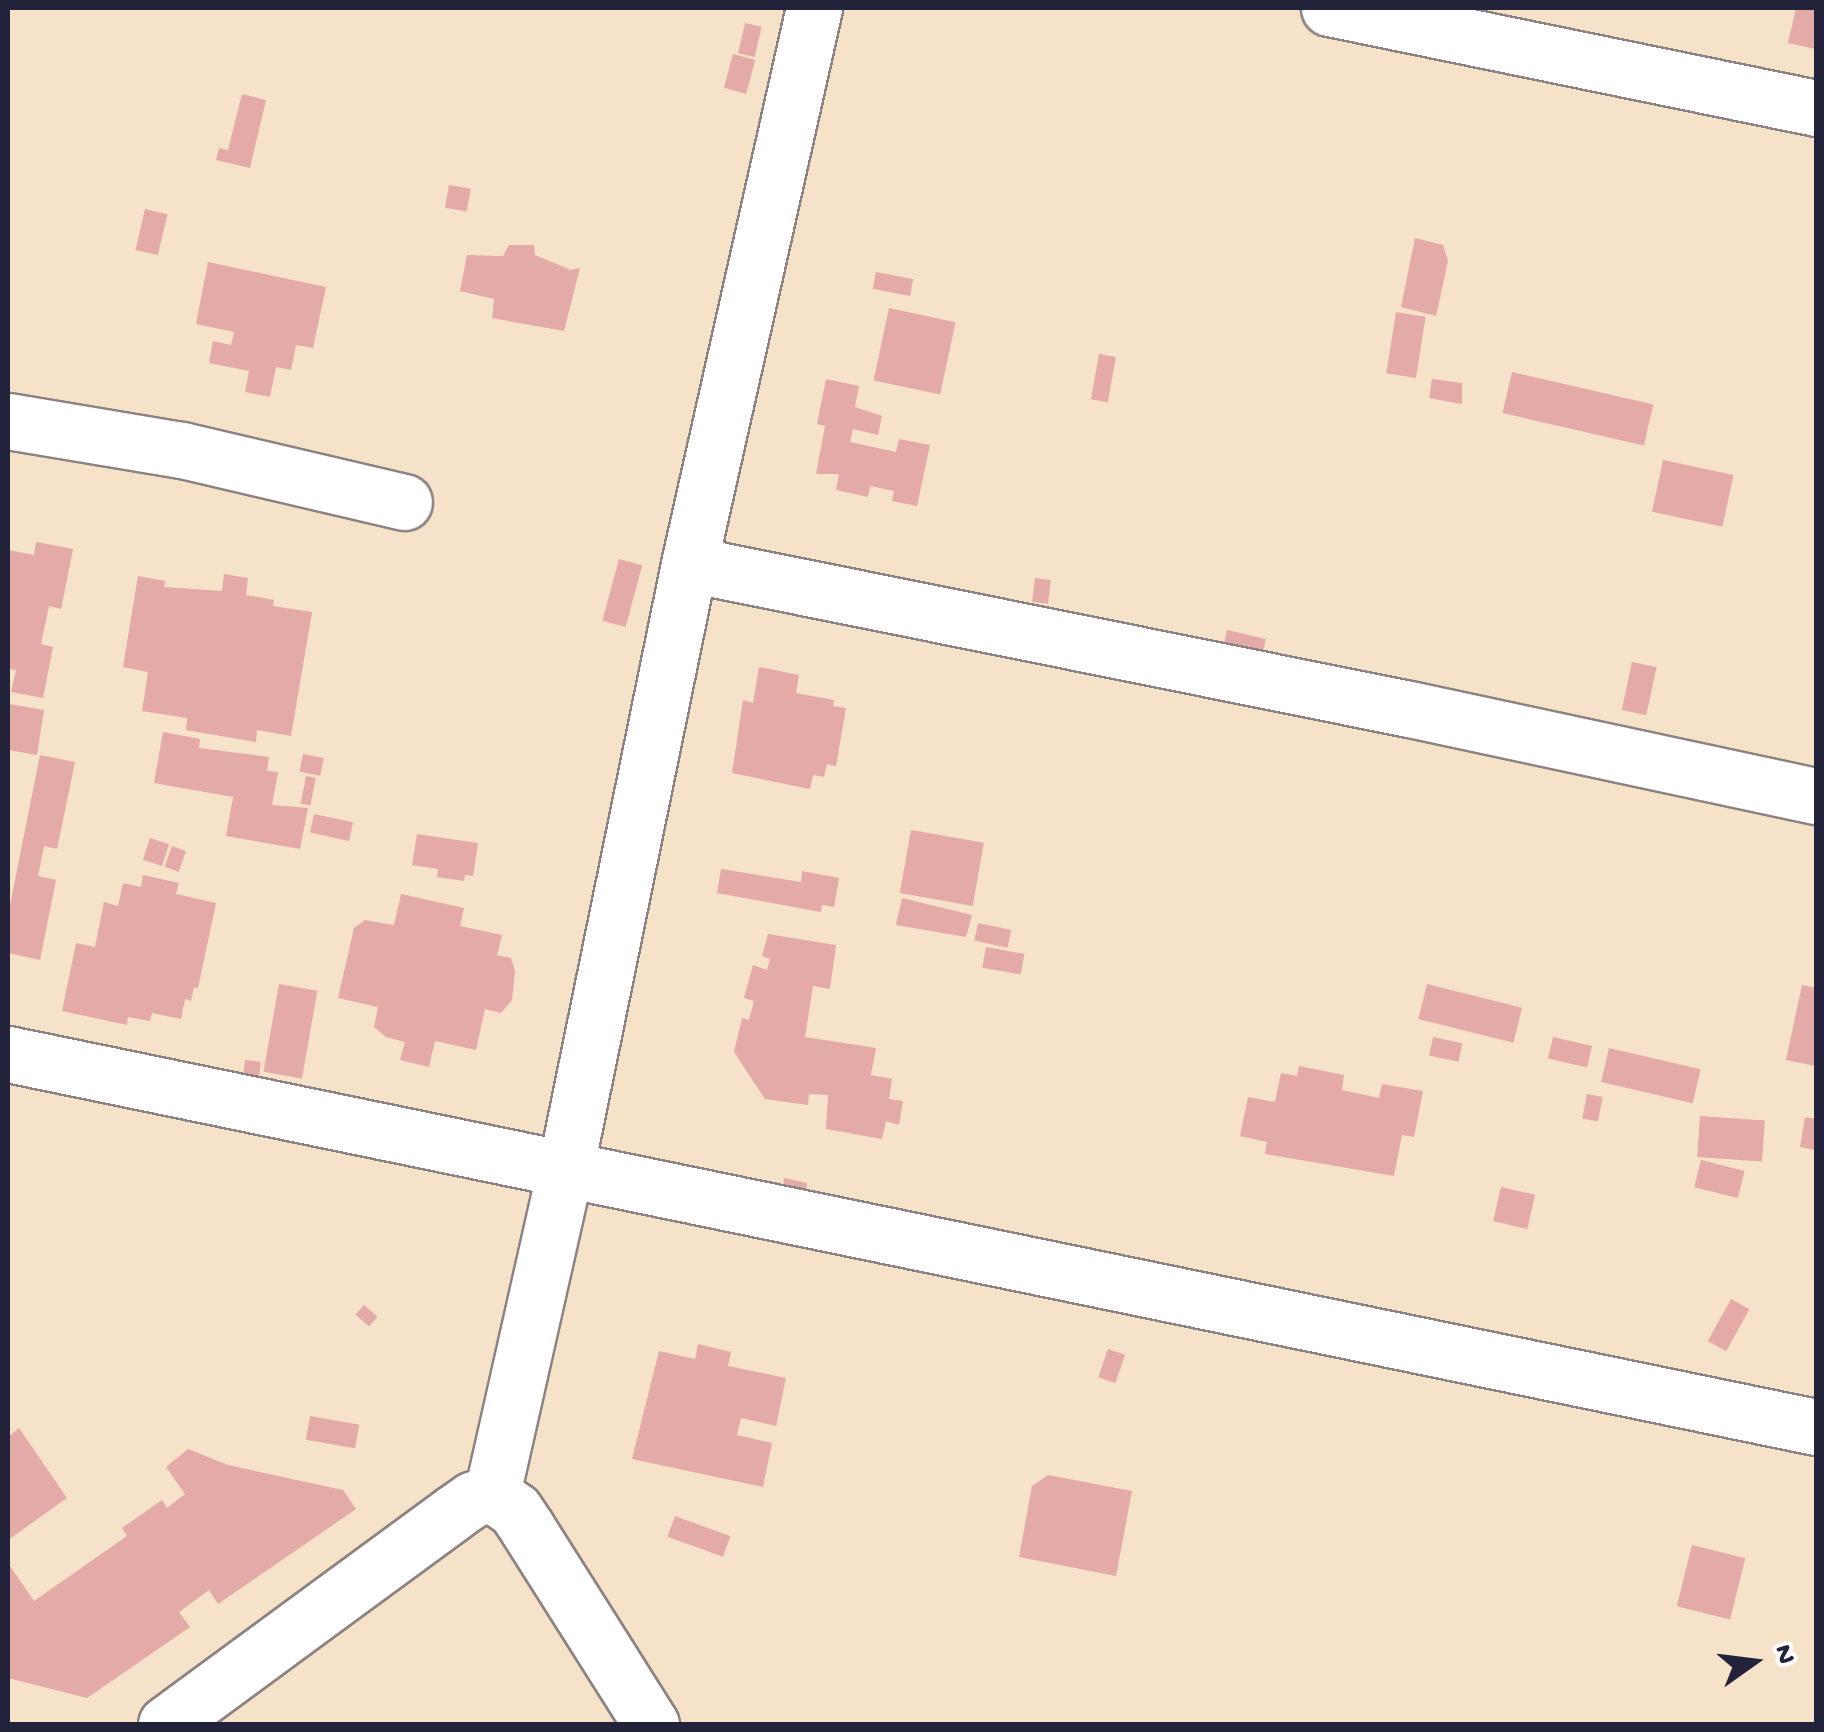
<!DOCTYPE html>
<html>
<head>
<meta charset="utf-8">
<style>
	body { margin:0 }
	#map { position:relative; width:1824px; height:1732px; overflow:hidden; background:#f5e2c9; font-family:"Gochi Hand",sans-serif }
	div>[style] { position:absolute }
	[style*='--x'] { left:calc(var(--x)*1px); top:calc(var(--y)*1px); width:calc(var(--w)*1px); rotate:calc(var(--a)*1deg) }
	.building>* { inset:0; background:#e4aaa8; transform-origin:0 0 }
	.roads { filter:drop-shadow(2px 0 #8c8282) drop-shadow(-2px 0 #8c8282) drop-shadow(0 2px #8c8282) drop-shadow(0 -2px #8c8282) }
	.minor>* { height:55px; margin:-27.5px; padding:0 27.5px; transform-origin:27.5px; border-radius:27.5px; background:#fff }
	span { translate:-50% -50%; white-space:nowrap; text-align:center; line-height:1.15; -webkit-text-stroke:8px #fff; paint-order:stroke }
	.frame { position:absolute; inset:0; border:10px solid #22223b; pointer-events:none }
	.north { position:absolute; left:1704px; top:1612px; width:100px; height:100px; -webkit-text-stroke:8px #fff; paint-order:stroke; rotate:76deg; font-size:28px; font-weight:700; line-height:40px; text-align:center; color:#22223b }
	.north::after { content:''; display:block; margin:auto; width:35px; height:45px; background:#22223b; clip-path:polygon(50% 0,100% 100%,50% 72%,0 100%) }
</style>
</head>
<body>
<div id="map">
	<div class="building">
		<div style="clip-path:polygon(1796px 8px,1816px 8px,1816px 49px,1788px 43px)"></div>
		<div style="left:745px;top:23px;width:17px;height:31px;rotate:13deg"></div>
		<div style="left:733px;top:54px;width:23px;height:35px;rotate:15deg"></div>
		<div style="clip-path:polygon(242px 94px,266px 100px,250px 168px,216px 160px,219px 148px,228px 150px)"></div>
		<div style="left:449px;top:185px;width:22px;height:23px;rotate:10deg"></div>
		<div style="left:145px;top:209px;width:23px;height:42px;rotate:13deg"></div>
		<div style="clip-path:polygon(1415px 238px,1443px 245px,1448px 261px,1436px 316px,1401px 307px)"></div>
		<div style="clip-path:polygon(509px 245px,534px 245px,535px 255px,571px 270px,580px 268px,564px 331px,492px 318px,494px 299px,460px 291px,467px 255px,503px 256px)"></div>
		<div style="clip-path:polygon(208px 262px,326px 287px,313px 348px,296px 345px,291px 370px,276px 367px,270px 397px,245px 392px,249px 371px,209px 363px,213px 341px,231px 345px,234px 332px,196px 324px)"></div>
		<div style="left:876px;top:272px;width:38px;height:17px;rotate:11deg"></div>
		<div style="left:889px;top:308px;width:68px;height:74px;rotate:12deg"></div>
		<div style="left:1396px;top:312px;width:30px;height:62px;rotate:9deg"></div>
		<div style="left:1099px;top:354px;width:17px;height:46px;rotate:10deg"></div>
		<div style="left:1512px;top:372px;width:145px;height:42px;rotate:13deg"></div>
		<div style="clip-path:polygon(826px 379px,859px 386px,855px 407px,882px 416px,878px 435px,853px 429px,850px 442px,896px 452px,899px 439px,930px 445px,917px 506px,892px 501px,894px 491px,870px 486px,868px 497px,836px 490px,839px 474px,816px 474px,825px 426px,817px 424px)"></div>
		<div style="clip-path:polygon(1432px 379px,1462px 383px,1462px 404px,1429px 398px)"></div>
		<div style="left:1663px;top:460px;width:72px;height:53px;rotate:12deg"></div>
		<div style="clip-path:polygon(36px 542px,73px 549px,61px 609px,49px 606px,41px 644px,53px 647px,43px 698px,11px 692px,16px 670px,8px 669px,8px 550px,34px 555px)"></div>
		<div style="left:619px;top:559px;width:24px;height:64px;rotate:15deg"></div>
		<div style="clip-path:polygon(224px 574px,248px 578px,246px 595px,274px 600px,273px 606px,312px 612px,291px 736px,257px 730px,256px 742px,186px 730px,187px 718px,142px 711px,148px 672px,123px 667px,138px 576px,165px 581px,164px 587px,222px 591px)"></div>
		<div style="left:1035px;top:578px;width:16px;height:24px;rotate:7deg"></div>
		<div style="left:1227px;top:630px;width:40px;height:14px;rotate:13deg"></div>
		<div style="left:1632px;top:662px;width:25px;height:49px;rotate:12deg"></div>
		<div style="clip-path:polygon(759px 667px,799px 675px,796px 693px,834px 700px,833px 706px,846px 708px,836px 766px,827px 764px,824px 777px,813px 775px,810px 789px,732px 773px,743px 700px,753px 703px)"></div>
		<div style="clip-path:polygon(9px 704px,44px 710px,37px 755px,8px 750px)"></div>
		<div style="clip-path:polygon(163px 732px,200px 739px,199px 748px,269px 757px,267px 771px,278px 772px,272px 805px,308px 808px,300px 849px,226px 836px,233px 797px,154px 783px)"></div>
		<div style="left:303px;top:754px;width:21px;height:18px;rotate:11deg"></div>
		<div style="clip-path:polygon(40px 755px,75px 762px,57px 849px,44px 846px,38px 876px,56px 880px,40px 960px,8px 953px,8px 915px)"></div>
		<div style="left:306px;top:776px;width:10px;height:28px;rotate:11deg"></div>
		<div style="left:314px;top:814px;width:40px;height:19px;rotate:12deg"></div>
		<div style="left:911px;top:830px;width:74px;height:64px;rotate:10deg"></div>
		<div style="clip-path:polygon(417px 834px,478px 843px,473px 876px,465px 875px,464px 881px,437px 877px,438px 869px,412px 865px)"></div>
		<div style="left:150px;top:838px;width:20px;height:23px;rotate:18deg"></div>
		<div style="left:172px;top:846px;width:15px;height:22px;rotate:20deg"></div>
		<div style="clip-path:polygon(721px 869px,801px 882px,802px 871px,839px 878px,834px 907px,822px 905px,821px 912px,717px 893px)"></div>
		<div style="clip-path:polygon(143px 875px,179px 883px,176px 894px,216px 903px,198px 988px,194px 987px,191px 1001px,185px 999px,181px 1019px,152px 1013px,150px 1021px,128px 1017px,127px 1025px,62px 1011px,76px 943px,95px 947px,104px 902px,118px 906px,123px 883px,141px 887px)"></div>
		<div style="clip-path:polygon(401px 894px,464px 908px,460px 926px,502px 935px,497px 955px,511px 958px,515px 971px,512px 1000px,501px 1013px,485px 1009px,476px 1050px,435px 1041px,429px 1067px,400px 1060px,405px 1042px,386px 1037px,374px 1027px,378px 1007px,338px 998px,354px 928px,365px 920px,394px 925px)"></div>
		<div style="clip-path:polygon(902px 898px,972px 915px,966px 937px,896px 925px)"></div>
		<div style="left:978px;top:923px;width:34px;height:18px;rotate:12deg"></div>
		<div style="clip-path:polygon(768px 934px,836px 945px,830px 989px,813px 986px,805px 1037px,876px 1048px,871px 1075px,892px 1079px,889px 1099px,903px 1101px,899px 1125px,886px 1121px,882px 1139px,826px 1129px,828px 1095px,809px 1094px,808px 1105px,765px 1099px,734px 1052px,742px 1018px,749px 1020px,754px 1001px,744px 998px,753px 965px,767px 970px,770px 959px,762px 956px)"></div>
		<div style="left:986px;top:947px;width:39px;height:21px;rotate:10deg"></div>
		<div style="left:279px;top:984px;width:39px;height:89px;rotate:10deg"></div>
		<div style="left:1427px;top:984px;width:98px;height:36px;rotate:14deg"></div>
		<div style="clip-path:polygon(1802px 985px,1816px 988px,1816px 1066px,1786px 1060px)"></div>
		<div style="left:1433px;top:1037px;width:30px;height:19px;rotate:12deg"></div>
		<div style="left:1553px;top:1037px;width:40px;height:22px;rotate:13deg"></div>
		<div style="left:1609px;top:1048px;width:94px;height:35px;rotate:13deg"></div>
		<div style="left:245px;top:1060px;width:16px;height:21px;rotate:7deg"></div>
		<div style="clip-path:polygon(1299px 1066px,1344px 1075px,1342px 1090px,1379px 1098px,1382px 1084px,1423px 1091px,1414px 1137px,1402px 1135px,1394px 1176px,1265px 1154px,1267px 1142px,1240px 1136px,1248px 1097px,1275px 1102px,1281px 1073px,1297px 1076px)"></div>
		<div style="left:1587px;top:1094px;width:16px;height:25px;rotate:11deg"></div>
		<div style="left:1700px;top:1116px;width:65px;height:41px;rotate:4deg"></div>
		<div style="clip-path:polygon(1805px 1117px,1816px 1119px,1816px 1150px,1800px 1147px)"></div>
		<div style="left:1701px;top:1160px;width:45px;height:28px;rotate:14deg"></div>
		<div style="clip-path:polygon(784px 1178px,807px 1183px,806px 1191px,783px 1187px)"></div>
		<div style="left:1501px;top:1187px;width:35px;height:35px;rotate:13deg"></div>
		<div style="left:1731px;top:1299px;width:21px;height:48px;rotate:29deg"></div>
		<div style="left:364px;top:1305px;width:18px;height:13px;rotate:41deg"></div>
		<div style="clip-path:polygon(698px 1344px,731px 1352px,728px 1366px,786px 1378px,776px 1426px,741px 1418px,737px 1435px,772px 1443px,763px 1487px,632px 1459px,659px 1351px,695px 1359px)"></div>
		<div style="left:1108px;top:1349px;width:18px;height:30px;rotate:19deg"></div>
		<div style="left:310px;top:1416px;width:50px;height:24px;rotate:10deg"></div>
		<div style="clip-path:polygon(19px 1428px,67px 1498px,8px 1540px,8px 1437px)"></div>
		<div style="clip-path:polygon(188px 1449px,228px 1465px,343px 1490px,356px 1509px,218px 1604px,209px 1590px,179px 1612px,190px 1627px,87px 1698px,8px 1678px,8px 1563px,34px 1601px,127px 1536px,122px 1528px,162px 1500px,167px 1508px,185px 1494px,166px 1467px)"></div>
		<div style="clip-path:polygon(1048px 1475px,1132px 1491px,1116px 1576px,1019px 1557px,1032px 1486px)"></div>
		<div style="left:675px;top:1516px;width:59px;height:22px;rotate:20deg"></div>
		<div style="left:1692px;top:1545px;width:55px;height:63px;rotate:14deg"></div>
	</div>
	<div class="roads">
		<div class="minor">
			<div style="--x:1329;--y:8;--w:497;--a:11.6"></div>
			<div style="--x:8;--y:421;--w:176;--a:9.5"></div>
			<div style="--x:182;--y:450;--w:228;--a:13.2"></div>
			<div style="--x:689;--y:564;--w:734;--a:11.39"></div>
			<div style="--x:1409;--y:709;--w:416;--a:12.1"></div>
			<div style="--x:8;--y:1054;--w:1846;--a:11.66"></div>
			<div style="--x:492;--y:1494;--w:331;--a:-77.3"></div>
			<div style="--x:565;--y:1171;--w:620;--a:-78.45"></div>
			<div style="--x:689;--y:564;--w:570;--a:-77.33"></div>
			<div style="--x:166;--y:1724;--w:356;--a:-36.3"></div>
			<div style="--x:453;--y:1513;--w:24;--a:-35"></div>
			<div style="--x:473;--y:1499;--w:20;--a:-15"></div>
			<div style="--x:492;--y:1494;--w:28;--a:35"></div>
			<div style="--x:515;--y:1510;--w:22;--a:56"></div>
			<div style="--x:527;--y:1528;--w:232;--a:57.7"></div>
		</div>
	</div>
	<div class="frame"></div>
	<div class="north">N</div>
</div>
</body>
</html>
